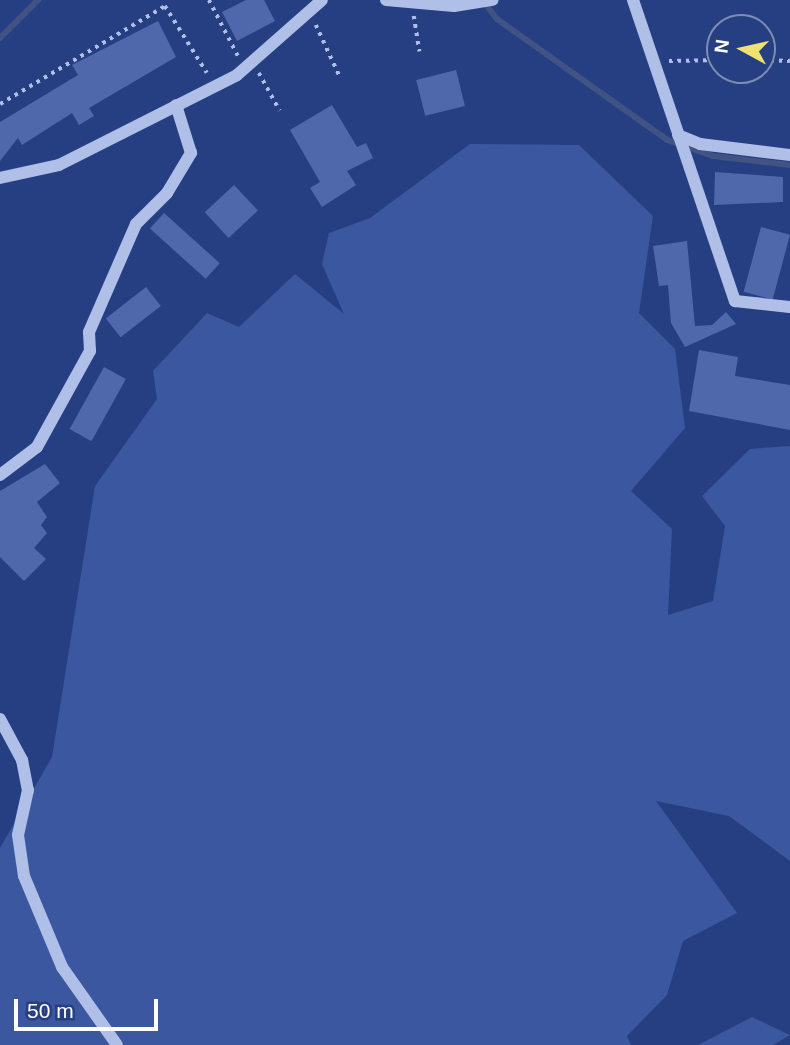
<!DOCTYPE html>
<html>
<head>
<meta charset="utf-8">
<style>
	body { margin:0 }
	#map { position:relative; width:790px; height:1045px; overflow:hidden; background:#263f82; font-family:Arial,sans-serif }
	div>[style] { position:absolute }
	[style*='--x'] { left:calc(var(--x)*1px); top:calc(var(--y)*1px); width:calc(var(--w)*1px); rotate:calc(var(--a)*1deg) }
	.green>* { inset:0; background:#3b579f }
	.stream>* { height:6px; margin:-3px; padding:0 3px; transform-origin:3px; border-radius:3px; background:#415284 }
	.building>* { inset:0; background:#4f68ab; transform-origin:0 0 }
	.path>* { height:3.5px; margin-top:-1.75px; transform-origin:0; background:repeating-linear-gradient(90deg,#afbfe7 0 3.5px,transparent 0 8.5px) }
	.minor>* { height:12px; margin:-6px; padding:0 6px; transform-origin:6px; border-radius:6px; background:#afbfe7 }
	span { translate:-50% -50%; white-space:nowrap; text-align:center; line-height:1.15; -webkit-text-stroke:6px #263f82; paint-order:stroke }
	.north { position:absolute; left:706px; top:14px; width:70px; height:70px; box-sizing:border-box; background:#263f82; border:2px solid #7d8cb4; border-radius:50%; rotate:278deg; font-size:19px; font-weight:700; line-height:28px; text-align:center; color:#fff }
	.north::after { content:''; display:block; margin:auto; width:24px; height:32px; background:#efe174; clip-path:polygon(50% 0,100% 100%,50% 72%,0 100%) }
	.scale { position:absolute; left:14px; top:999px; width:144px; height:32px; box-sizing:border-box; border:4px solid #fff; border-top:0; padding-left:9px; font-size:21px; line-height:24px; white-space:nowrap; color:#fff; -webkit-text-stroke:5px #263f82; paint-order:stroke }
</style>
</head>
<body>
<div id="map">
	<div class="green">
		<div style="clip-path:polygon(470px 144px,579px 145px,653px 216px,639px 313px,675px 349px,685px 428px,631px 491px,672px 529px,668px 615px,713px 601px,725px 526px,702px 496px,750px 449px,790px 446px,790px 861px,729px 816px,656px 801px,737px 913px,683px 941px,667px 995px,627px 1036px,631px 1045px,0 1045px,0 848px,52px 757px,95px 486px,157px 399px,153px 371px,207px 313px,239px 327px,295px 274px,344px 314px,322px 264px,329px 233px,370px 218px)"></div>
		<div style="clip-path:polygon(752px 1017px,790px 1035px,773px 1045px,698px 1045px)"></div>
	</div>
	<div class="stream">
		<div style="--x:484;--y:2;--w:21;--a:53"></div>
		<div style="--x:497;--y:19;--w:209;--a:35.4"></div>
		<div style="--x:667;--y:140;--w:49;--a:19.2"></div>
		<div style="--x:713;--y:156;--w:78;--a:6.7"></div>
		<div style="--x:0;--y:38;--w:54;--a:-45"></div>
	</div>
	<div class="building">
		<div style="clip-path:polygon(246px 0,264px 0,275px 21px,237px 41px,222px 12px)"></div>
		<div style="clip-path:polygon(158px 21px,176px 57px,89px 108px,94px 116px,79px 125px,72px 113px,22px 145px,18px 138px,0 161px,0 122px,78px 75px,72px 65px)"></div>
		<div style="left:456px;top:70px;width:37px;height:41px;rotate:76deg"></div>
		<div style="clip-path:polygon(332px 105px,357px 147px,366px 143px,373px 158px,347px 171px,356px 185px,322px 207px,310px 188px,320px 182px,290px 130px)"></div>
		<div style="clip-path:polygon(715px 172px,783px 177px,783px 202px,714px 205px)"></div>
		<div style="left:234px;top:185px;width:35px;height:40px;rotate:47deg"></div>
		<div style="left:164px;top:213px;width:75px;height:21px;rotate:42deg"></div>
		<div style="left:761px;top:227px;width:30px;height:67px;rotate:15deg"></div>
		<div style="clip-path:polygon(687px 241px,695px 326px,712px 325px,726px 312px,736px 324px,685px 347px,671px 323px,668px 285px,659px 286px,653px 246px)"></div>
		<div style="left:146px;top:287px;width:24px;height:51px;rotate:52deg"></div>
		<div style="clip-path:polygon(699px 350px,738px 357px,735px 376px,790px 385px,790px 430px,689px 411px)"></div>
		<div style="left:104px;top:367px;width:25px;height:71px;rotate:29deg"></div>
		<div style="clip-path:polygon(45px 464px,60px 483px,37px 502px,47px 517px,41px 525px,47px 533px,34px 548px,46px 559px,24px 581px,0 557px,0 491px)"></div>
	</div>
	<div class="path">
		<div style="--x:209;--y:0;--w:63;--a:62.6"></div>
		<div style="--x:414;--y:16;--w:36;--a:81"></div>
		<div style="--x:316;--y:25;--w:57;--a:65.2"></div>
		<div style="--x:762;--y:60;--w:28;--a:2"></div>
		<div style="--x:669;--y:61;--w:51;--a:-1.1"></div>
		<div style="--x:259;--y:73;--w:43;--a:61.1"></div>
		<div style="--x:0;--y:104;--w:192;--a:-30.7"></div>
		<div style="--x:165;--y:6;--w:79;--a:57.9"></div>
	</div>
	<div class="minor">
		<div style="--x:386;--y:0;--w:68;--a:5"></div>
		<div style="--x:454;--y:6;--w:39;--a:-9"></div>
		<div style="--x:633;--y:0;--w:318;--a:71.3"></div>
		<div style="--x:735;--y:301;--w:55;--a:6.2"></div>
		<div style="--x:678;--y:135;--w:24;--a:22"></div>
		<div style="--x:700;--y:144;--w:91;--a:7"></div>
		<div style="--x:0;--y:178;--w:60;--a:-12.4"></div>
		<div style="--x:59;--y:165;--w:199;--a:-26.8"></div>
		<div style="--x:237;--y:75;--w:113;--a:-41.4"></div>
		<div style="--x:0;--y:475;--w:46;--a:-37.1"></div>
		<div style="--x:37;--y:447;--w:110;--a:-61.1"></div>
		<div style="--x:90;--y:351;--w:19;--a:-93"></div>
		<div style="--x:89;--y:332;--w:118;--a:-66.5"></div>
		<div style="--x:136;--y:224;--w:44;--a:-45"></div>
		<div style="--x:167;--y:193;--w:47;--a:-59"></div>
		<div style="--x:191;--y:153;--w:50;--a:-107.4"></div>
		<div style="--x:0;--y:719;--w:47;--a:61.8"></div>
		<div style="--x:22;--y:760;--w:31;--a:79"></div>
		<div style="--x:28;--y:790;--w:46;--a:102.5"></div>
		<div style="--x:18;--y:835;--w:41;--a:81.7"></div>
		<div style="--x:24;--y:876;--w:99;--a:67.3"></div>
		<div style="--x:62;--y:967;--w:95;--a:54.8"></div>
	</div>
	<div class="north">N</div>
	<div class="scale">50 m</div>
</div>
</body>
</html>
